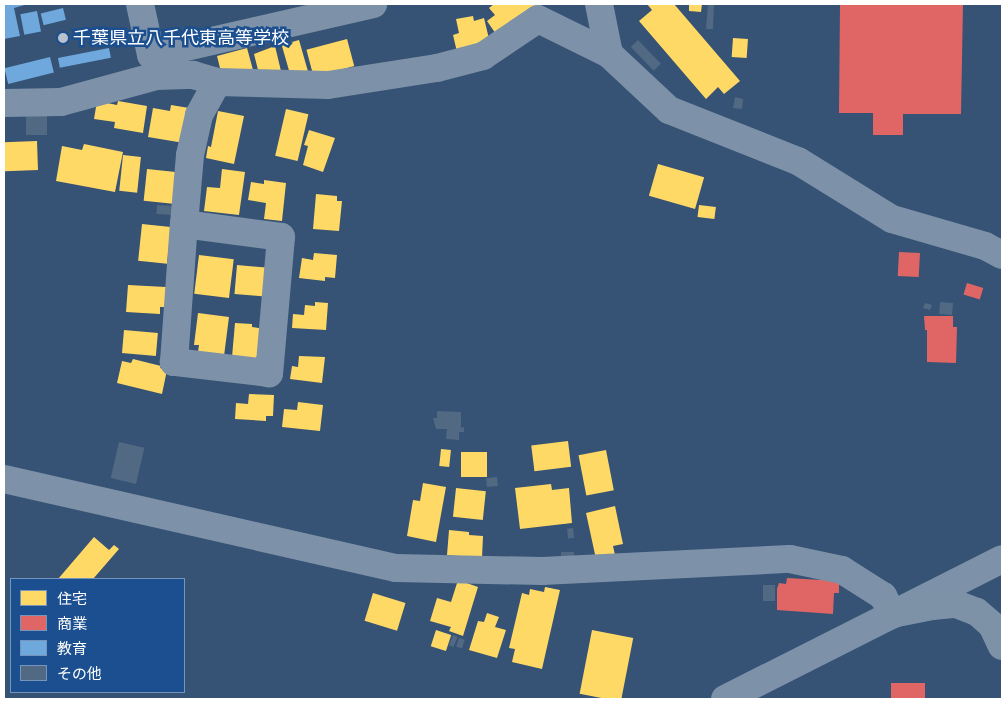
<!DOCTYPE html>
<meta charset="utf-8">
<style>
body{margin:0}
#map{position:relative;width:1006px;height:703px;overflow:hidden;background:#365274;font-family:Quicksand,"Noto Sans JP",sans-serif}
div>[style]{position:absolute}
.homes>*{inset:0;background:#ffd966;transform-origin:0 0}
.shops>*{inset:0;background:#e06666;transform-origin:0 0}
.schools>*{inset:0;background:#6fa8dc;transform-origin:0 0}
.building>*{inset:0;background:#526984;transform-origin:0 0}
.minor>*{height:28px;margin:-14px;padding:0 14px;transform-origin:14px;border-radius:14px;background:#7d92a8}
.highway>*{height:28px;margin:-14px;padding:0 14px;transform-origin:14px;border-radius:14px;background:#7e92a7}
.dots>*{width:14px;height:14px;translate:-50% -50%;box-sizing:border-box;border:2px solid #1b4f8f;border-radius:50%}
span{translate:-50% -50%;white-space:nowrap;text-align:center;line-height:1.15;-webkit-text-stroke:5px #1b4f8f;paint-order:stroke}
.poi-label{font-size:18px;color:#fff}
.left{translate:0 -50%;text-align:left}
.frame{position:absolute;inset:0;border:5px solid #fff;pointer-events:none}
.legend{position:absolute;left:10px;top:578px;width:175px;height:115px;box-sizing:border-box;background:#1b4f8f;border:1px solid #7695bc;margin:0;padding:6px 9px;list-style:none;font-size:15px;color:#fff}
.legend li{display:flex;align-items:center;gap:10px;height:25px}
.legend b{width:25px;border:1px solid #7695bc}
</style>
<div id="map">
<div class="homes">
<div style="clip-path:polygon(494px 4px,537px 4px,540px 7px,498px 37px,487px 21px,495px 15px,489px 8px)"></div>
<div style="clip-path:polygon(647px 4px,674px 4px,740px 81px,724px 94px,718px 87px,706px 99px,639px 21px,652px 10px)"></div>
<div style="clip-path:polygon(689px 4px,702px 4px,701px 12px,689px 11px)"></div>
<div style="clip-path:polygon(473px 16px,474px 21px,484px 18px,490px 43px,457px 52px,453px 35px,459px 33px,456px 19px)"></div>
<div style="left:733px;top:38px;width:15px;height:19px;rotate:4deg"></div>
<div style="left:347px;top:39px;width:28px;height:42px;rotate:75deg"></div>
<div style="left:299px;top:40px;width:32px;height:18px;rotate:74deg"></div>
<div style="clip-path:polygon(275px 46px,281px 71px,259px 74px,254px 54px)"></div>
<div style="clip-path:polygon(247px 48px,253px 70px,221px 72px,217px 56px)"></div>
<div style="clip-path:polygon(97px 101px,117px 105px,118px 101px,147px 106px,143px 133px,114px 128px,115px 122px,94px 119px)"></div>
<div style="clip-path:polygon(171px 105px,189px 108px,184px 143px,148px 137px,153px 108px,170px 111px)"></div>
<div style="left:286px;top:109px;width:23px;height:48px;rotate:13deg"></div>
<div style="clip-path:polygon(218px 111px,244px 116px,234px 164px,206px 158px,208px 146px,211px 147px)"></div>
<div style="clip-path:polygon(309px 130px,335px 138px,323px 172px,303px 165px,308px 146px,304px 145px)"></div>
<div style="left:37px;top:141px;width:29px;height:33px;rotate:88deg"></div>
<div style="clip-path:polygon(84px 144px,123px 152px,115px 192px,56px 181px,62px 146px,82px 150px)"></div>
<div style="left:123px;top:155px;width:18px;height:36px;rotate:6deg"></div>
<div style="left:658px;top:164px;width:48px;height:33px;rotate:16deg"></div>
<div style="left:147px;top:169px;width:29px;height:32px;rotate:6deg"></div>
<div style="clip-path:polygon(222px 169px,245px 172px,239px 215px,204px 211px,207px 187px,220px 188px)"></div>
<div style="clip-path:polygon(264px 180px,286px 183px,282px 221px,264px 219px,266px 203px,248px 200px,251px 182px,264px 184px)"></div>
<div style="clip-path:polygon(316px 194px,337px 196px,337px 201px,342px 201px,339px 231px,313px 229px)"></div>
<div style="left:699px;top:205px;width:17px;height:12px;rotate:7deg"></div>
<div style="left:142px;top:224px;width:29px;height:37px;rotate:6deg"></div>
<div style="clip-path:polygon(314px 253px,337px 255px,335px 278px,325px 277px,325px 281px,299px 278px,302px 258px,313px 260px)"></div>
<div style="left:199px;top:255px;width:35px;height:39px;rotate:7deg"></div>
<div style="left:237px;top:265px;width:32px;height:29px;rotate:5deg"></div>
<div style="clip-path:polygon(128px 285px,166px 287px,165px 307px,160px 307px,160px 314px,126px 312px)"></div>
<div style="clip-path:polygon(315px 302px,328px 303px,326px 330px,292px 328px,293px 314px,304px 315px,305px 305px,315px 306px)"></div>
<div style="clip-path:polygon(198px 313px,229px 317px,224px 356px,198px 352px,199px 345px,194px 345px)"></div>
<div style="clip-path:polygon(235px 323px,252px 324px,252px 327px,265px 329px,256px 359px,232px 357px)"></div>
<div style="left:124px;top:330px;width:34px;height:23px;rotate:5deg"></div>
<div style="clip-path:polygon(299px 356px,325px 357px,322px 383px,290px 379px,292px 366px,298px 367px)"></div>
<div style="clip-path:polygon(133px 359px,161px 366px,160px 368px,167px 370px,162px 394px,117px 383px,122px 361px,131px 363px)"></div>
<div style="clip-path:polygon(249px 394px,274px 395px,273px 416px,266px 416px,266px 421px,235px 419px,236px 403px,248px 404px)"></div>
<div style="clip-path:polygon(298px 402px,323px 405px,320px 431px,282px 427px,284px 409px,297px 410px)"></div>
<div style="left:568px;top:441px;width:26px;height:37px;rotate:83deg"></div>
<div style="left:441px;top:449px;width:10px;height:17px;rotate:6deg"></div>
<div style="left:606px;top:450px;width:41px;height:28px;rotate:79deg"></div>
<div style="left:461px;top:452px;width:26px;height:25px"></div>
<div style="clip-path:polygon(423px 483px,446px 487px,436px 542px,407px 536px,413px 500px,420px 501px)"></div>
<div style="clip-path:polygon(551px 484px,552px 490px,569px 488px,572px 523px,520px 529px,515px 488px)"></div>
<div style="left:456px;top:488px;width:30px;height:29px;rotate:6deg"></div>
<div style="clip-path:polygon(615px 506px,623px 544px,613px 546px,615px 555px,596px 559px,586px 513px)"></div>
<div style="clip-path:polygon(449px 530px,469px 532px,469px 535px,483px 536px,482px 558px,447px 555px)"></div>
<div style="clip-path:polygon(94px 537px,109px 550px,114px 545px,119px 549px,93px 579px,58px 579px)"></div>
<div style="clip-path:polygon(458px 580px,478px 587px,463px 636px,449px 631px,451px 627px,430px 621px,437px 598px,451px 602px)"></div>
<div style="clip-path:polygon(545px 587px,560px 590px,542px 669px,512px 662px,515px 649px,509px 648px,522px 593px,529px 595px,530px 589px,544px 592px)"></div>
<div style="left:373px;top:593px;width:34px;height:29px;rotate:17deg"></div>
<div style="clip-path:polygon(487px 613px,499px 617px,495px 627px,506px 630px,497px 658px,469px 650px,478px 621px,484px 622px)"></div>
<div style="left:436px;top:630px;width:16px;height:17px;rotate:18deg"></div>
<div style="left:592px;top:630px;width:42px;height:65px;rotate:11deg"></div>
</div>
<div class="shops">
<div style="clip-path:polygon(840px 4px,963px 4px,961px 114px,903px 114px,903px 135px,873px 135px,873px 113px,839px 113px)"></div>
<div style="left:899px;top:252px;width:21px;height:24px;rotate:3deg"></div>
<div style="left:967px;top:283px;width:17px;height:12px;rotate:17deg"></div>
<div style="clip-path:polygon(924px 316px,953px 316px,953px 327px,957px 327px,956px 363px,927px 362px,927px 330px,925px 330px)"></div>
<div style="clip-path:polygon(787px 578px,839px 581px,839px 593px,834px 593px,833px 614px,777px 610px,777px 589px,779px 583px,786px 584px)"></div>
<div style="left:925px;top:683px;width:16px;height:34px;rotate:90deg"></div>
</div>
<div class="schools">
<div style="clip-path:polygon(4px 4px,28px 4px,14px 8px,20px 36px,4px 39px)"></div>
<div style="left:63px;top:8px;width:12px;height:23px;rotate:76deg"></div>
<div style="left:37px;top:11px;width:21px;height:17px;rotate:79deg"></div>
<div style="left:109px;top:48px;width:10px;height:52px;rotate:79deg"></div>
<div style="left:50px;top:57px;width:16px;height:47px;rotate:76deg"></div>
</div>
<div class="building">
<div style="clip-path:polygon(708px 4px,714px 4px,713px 29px,706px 29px)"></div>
<div style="left:638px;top:40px;width:33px;height:10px;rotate:46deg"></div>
<div style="clip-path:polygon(735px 97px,743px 99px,742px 109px,733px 108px)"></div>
<div style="left:26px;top:115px;width:21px;height:20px"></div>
<div style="left:157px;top:205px;width:18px;height:9px;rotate:3deg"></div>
<div style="left:940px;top:302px;width:13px;height:12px;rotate:4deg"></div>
<div style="clip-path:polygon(925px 303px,932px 305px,930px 310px,923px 308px)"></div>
<div style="clip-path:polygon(437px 411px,461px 412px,461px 428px,464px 427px,464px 432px,459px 432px,459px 440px,446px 439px,447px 429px,436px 429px,433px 418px,437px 418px)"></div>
<div style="left:119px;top:442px;width:26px;height:37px;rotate:13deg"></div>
<div style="left:497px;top:477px;width:9px;height:11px;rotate:84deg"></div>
<div style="left:573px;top:528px;width:10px;height:6px;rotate:84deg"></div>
<div style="left:561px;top:552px;width:13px;height:7px"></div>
<div style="left:763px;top:585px;width:12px;height:16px"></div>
<div style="left:453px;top:635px;width:5px;height:11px;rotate:22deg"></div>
<div style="left:459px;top:638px;width:6px;height:9px;rotate:18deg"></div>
</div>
<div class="minor">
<div style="left:140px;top:4px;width:52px;rotate:77.8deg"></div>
<div style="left:151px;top:55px;width:228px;rotate:-12.9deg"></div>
<div style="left:599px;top:4px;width:51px;rotate:78.7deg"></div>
<div style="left:609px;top:54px;width:82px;rotate:43deg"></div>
<div style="left:669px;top:110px;width:139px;rotate:21.6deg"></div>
<div style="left:798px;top:161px;width:110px;rotate:31.7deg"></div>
<div style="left:892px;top:219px;width:97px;rotate:16.2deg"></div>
<div style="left:985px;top:246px;width:19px;rotate:28deg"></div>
<div style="left:4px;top:103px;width:57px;rotate:-1deg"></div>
<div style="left:61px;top:102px;width:98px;rotate:-15.3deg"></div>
<div style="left:156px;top:76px;width:37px;rotate:-2deg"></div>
<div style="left:193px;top:75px;width:25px;rotate:16deg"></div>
<div style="left:217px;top:82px;width:111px;rotate:1.5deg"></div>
<div style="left:328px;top:85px;width:110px;rotate:-8.9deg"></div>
<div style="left:437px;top:68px;width:48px;rotate:-14.6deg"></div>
<div style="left:483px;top:56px;width:66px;rotate:-33.9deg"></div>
<div style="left:538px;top:19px;width:79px;rotate:26.2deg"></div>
<div style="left:184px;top:224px;width:98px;rotate:7.6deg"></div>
<div style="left:281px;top:237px;width:137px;rotate:95deg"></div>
<div style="left:269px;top:373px;width:96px;rotate:-173.4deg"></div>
<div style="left:174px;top:362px;width:138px;rotate:-85.9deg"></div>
<div style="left:184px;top:224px;width:69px;rotate:-85deg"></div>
<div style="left:190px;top:155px;width:41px;rotate:-77.3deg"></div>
<div style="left:199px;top:115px;width:38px;rotate:-61deg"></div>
<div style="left:4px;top:479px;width:402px;rotate:12.8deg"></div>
<div style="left:396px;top:568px;width:146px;rotate:1.2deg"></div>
<div style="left:542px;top:571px;width:248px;rotate:-2.8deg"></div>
<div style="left:790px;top:559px;width:53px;rotate:11.9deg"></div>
<div style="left:842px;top:570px;width:49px;rotate:32.4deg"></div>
<div style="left:883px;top:596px;width:21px;rotate:62deg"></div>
<div style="left:725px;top:699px;width:310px;rotate:-26.8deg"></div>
</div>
<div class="highway">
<div style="left:897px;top:613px;width:36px;rotate:-11deg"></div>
<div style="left:932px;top:606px;width:24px;rotate:-5deg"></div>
<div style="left:956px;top:604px;width:22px;rotate:21deg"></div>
<div style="left:977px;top:612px;width:20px;rotate:41deg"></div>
<div style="left:992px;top:625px;width:23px;rotate:65deg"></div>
</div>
<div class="dots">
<div style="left:63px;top:38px;background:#b9c2ce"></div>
</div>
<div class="poi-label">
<span class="left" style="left:73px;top:38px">千葉県立八千代東高等学校</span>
</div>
<div class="frame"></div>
<ul class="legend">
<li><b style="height:14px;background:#ffd966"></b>住宅</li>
<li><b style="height:14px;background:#e06666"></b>商業</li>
<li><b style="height:14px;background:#6fa8dc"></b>教育</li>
<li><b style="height:14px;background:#526984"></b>その他</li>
</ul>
</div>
